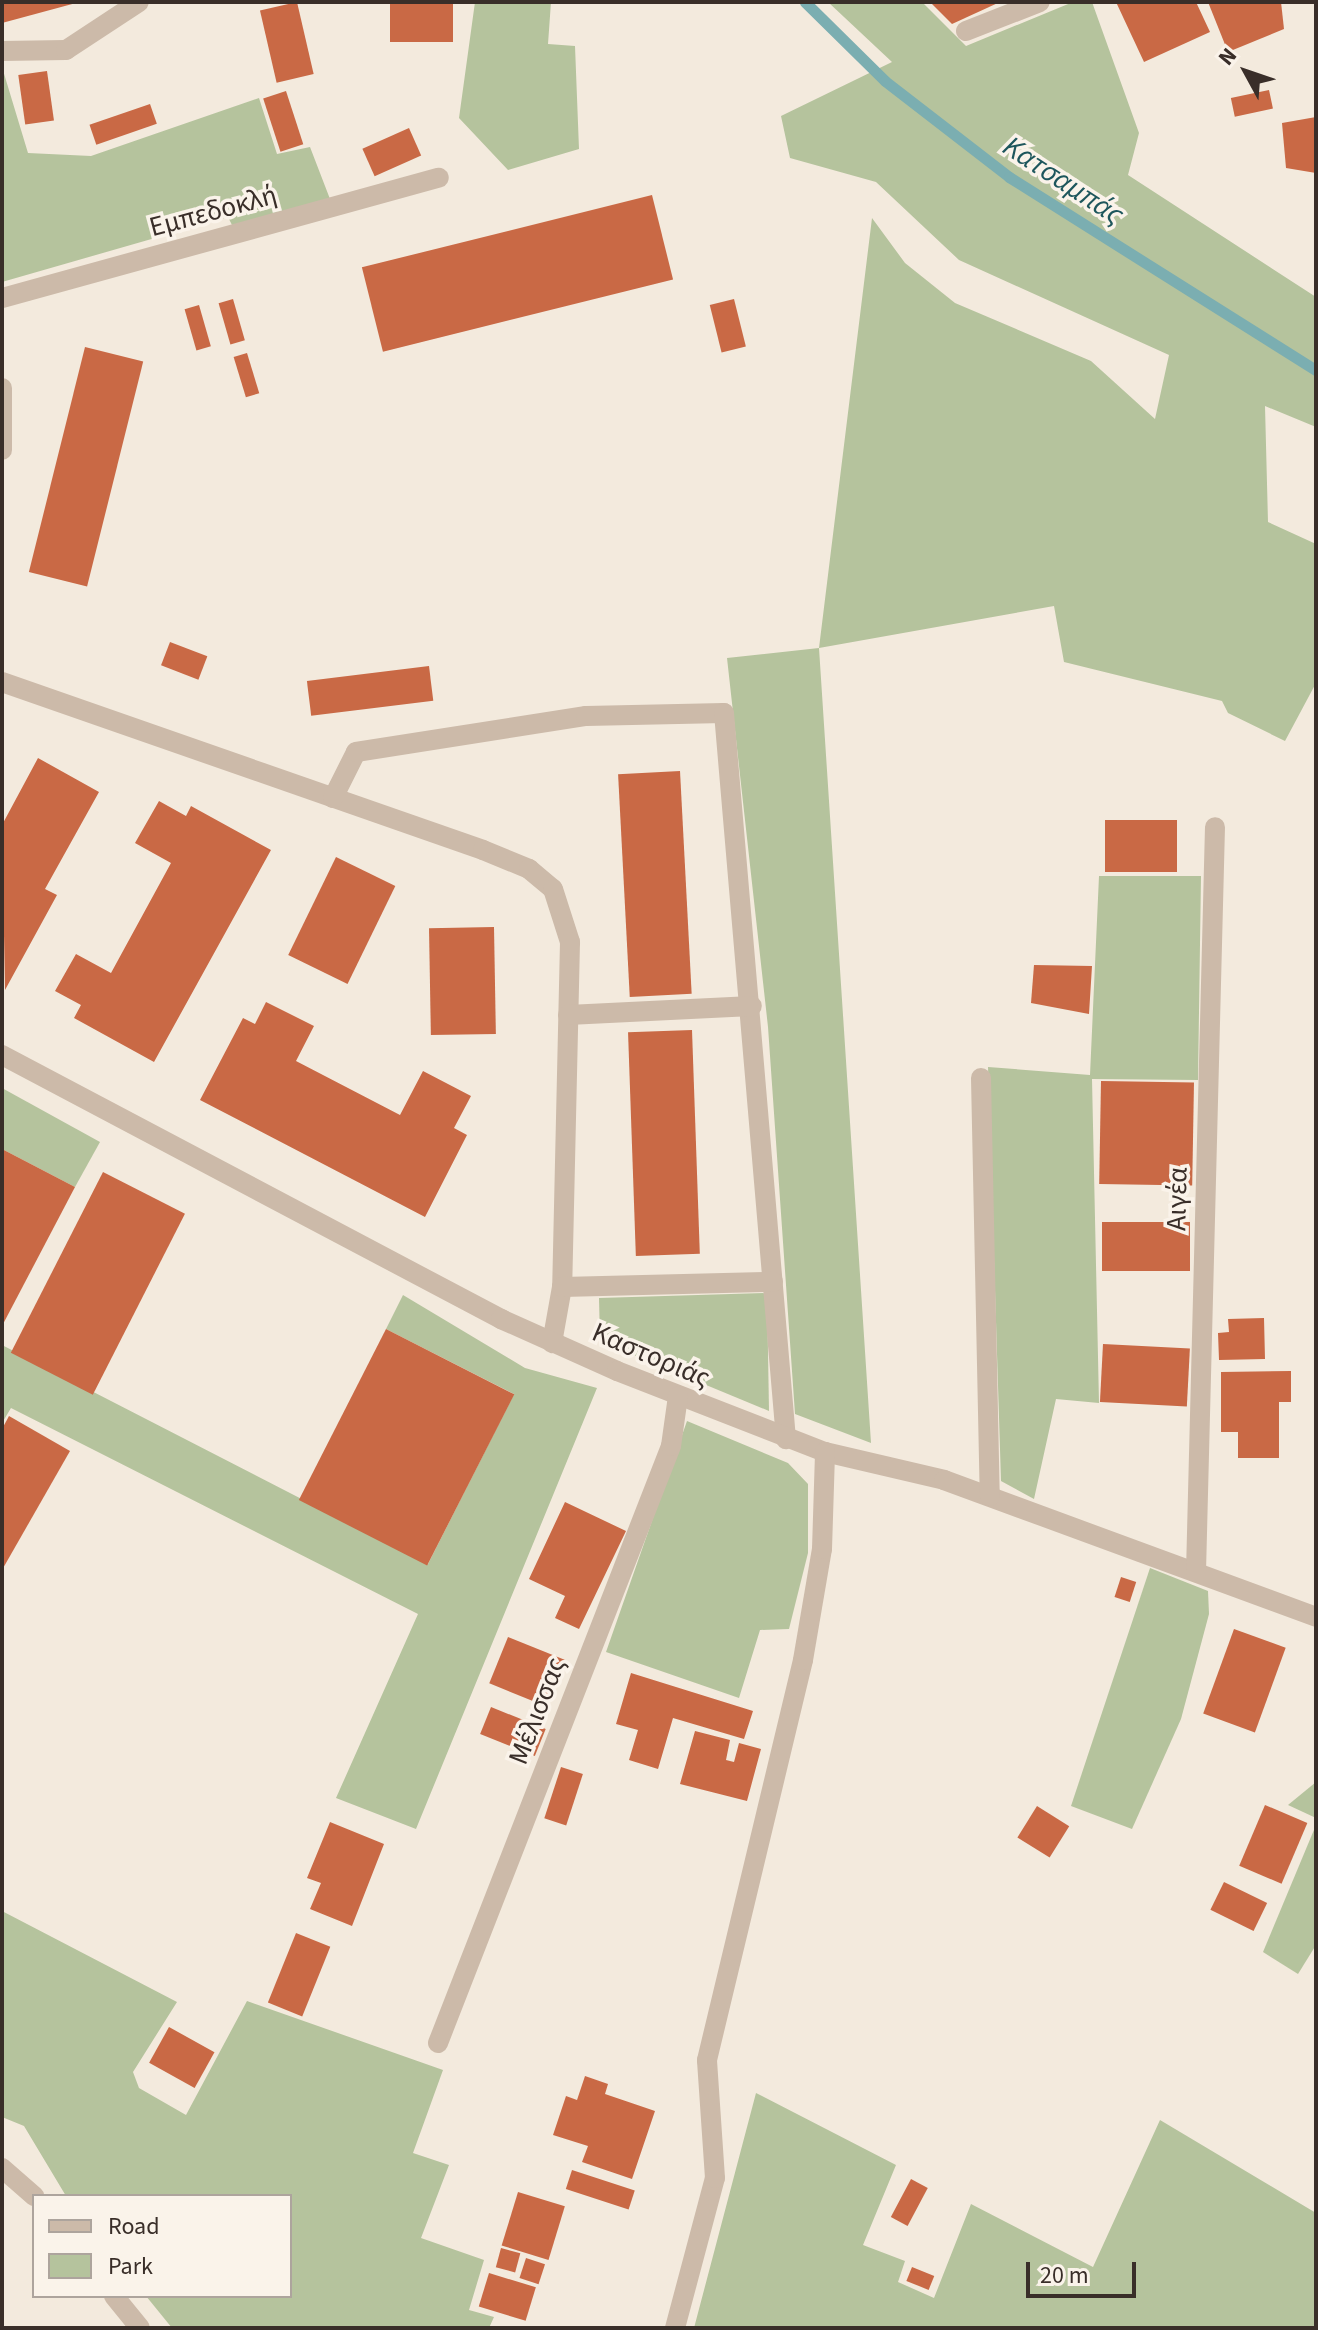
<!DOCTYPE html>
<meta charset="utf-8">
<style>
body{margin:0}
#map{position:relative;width:1318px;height:2330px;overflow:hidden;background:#f3eadd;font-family:"Source Sans 3",sans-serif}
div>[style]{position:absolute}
.green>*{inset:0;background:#b5c39d}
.stream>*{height:11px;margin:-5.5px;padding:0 5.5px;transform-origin:5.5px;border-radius:5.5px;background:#7baeb1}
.building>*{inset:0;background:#c96945;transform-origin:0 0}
.minor>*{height:20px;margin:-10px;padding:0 10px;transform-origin:10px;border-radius:10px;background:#ccbaa9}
span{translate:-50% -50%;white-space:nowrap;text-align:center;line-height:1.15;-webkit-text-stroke:7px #faf3ea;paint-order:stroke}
.street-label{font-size:28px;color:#392e29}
.water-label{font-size:30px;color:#1d565c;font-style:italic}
.frame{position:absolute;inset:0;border:4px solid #392e29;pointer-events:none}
.legend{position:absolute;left:32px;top:2194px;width:260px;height:104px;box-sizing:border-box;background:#faf3ea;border:2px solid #ada49d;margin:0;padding:10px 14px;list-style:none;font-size:24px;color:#392e29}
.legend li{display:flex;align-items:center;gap:16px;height:40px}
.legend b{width:40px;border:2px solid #ada49d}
.north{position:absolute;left:1206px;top:32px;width:80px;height:80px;-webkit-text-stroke:6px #faf3ea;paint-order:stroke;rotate:310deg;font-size:22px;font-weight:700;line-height:32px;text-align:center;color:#392e29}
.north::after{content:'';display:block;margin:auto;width:28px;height:36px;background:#392e29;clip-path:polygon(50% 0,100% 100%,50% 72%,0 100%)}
.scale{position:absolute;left:1026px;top:2262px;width:110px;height:36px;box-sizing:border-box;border:4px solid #392e29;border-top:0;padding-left:10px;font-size:24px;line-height:28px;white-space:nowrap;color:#392e29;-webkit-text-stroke:6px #faf3ea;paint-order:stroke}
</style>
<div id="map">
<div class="green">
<div style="clip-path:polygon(475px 2px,551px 2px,548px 44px,575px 46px,579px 149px,508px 170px,459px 118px)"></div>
<div style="clip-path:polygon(828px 2px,922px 2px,966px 46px,1073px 2px,1092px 2px,1139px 133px,1128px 175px,1316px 297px,1316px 427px,1265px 406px,1268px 522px,1316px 544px,1316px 683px,1285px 741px,1228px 713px,1222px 701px,1064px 662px,1054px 606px,819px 648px,871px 1443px,795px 1414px,768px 1027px,727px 658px,819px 648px,872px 218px,905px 263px,955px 303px,1091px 361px,1155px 419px,1169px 355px,959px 260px,876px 182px,790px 158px,781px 116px,892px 62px)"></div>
<div style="clip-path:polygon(2px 67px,28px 153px,91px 156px,259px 98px,277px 154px,310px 147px,330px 199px,233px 227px,228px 217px,2px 282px)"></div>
<div style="clip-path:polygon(1099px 876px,1201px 876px,1198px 1080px,1092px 1079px,1099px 1403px,1056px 1399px,1034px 1499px,1001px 1481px,988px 1067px,1090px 1075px)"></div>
<div style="clip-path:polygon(2px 1088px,100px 1142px,75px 1187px,2px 1149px)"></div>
<div style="clip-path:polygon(767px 1293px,769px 1411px,600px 1341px,599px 1298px)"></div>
<div style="clip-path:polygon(403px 1295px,525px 1368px,597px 1388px,416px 1829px,336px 1798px,418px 1614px,11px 1408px,2px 1423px,2px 1345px,428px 1564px,514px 1394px,386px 1329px)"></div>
<div style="clip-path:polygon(687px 1421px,788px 1463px,808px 1484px,808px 1553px,789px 1629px,760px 1630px,739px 1698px,606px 1652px)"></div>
<div style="clip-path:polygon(1150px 1568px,1208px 1591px,1209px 1614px,1181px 1719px,1132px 1829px,1071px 1806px)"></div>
<div style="clip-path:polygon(1316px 1782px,1316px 1818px,1288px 1805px)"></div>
<div style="clip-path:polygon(1316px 1825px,1316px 1945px,1298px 1974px,1263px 1952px)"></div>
<div style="clip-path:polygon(2px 1911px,177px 2002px,133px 2072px,139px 2088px,186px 2115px,247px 2001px,443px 2070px,413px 2153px,449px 2165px,421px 2238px,484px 2260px,469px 2310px,494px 2317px,489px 2328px,172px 2328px,146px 2296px,290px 2296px,290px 2196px,66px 2196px,24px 2126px,2px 2117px)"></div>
<div style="clip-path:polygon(756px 2093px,896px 2165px,863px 2245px,905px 2261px,898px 2282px,934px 2298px,971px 2204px,1093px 2267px,1160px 2120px,1316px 2213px,1316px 2328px,694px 2328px)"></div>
</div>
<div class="stream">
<div style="left:805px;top:2px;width:112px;rotate:44.6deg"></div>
<div style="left:885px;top:81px;width:157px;rotate:37.7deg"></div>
<div style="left:1009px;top:177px;width:363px;rotate:32.2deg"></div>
</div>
<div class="building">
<div style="clip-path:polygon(2px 2px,76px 2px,76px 3px,2px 23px)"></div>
<div style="left:297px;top:2px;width:74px;height:38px;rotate:77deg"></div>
<div style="left:390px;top:2px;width:63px;height:40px"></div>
<div style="clip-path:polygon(930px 2px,1000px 2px,952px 24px)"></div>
<div style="clip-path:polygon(1116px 2px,1196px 2px,1210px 32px,1144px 62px)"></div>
<div style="clip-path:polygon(1208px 2px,1281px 2px,1284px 29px,1228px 52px)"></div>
<div style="left:47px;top:71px;width:50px;height:29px;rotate:82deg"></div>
<div style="left:1269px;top:90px;width:19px;height:39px;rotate:78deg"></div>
<div style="left:286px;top:91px;width:56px;height:24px;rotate:72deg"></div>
<div style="left:150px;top:104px;width:21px;height:64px;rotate:71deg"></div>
<div style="clip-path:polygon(1316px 117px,1316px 173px,1286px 168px,1282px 123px)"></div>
<div style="left:409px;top:128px;width:30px;height:51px;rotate:66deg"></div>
<div style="left:652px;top:195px;width:87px;height:299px;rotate:76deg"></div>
<div style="left:233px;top:299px;width:43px;height:15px;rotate:74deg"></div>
<div style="left:734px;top:299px;width:49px;height:25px;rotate:76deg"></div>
<div style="left:199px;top:305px;width:43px;height:15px;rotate:74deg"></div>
<div style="left:85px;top:347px;width:60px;height:232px;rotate:14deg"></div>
<div style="left:247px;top:353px;width:42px;height:14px;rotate:73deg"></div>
<div style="left:170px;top:642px;width:40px;height:25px;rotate:21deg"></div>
<div style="left:429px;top:666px;width:35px;height:123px;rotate:83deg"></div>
<div style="clip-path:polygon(38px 758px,99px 792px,45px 889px,57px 895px,5px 990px,2px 825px)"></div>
<div style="left:680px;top:771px;width:223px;height:62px;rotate:87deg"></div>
<div style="clip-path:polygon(159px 801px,186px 816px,191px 806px,271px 850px,154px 1062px,74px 1018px,81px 1005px,55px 991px,76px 954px,111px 973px,171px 863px,135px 843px)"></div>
<div style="left:1105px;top:820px;width:72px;height:52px"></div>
<div style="left:336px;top:857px;width:66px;height:109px;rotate:26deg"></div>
<div style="left:494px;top:927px;width:107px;height:65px;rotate:89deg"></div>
<div style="clip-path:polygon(1034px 965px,1092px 966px,1089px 1014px,1031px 1003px)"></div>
<div style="clip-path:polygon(266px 1002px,314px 1026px,296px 1061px,400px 1115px,423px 1071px,471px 1096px,454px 1128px,467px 1135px,425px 1217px,200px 1100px,243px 1018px,255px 1024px)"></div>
<div style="left:692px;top:1030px;width:224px;height:64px;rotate:88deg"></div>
<div style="left:1101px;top:1081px;width:93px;height:103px;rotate:1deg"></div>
<div style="clip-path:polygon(2px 1149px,75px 1187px,2px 1326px)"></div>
<div style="left:103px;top:1172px;width:92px;height:203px;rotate:27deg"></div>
<div style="left:1102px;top:1222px;width:88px;height:49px"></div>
<div style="clip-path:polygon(1264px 1318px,1265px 1359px,1219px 1360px,1218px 1333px,1229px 1332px,1228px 1319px)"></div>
<div style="left:386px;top:1329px;width:144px;height:192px;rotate:27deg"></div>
<div style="left:1103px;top:1344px;width:87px;height:58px;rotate:3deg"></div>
<div style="clip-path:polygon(1291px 1371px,1291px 1402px,1279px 1402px,1279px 1458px,1238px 1458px,1238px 1432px,1221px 1432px,1221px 1372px)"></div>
<div style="clip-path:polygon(9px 1416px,70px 1451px,2px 1570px,2px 1429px)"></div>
<div style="clip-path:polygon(565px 1502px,626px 1531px,579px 1629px,555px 1618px,565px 1596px,529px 1579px)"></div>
<div style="left:1121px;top:1577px;width:16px;height:21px;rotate:18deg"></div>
<div style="left:1234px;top:1629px;width:55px;height:90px;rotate:20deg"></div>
<div style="left:508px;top:1637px;width:61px;height:50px;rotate:22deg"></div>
<div style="clip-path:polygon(631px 1673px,753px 1711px,744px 1739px,673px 1718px,658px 1769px,629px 1760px,638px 1730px,616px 1724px)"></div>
<div style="left:491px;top:1707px;width:59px;height:29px;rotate:22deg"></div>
<div style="clip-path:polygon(695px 1731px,730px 1740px,726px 1760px,734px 1762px,739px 1743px,761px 1749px,747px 1801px,680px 1784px)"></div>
<div style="left:561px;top:1767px;width:23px;height:54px;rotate:18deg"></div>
<div style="left:1265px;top:1805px;width:46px;height:66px;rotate:23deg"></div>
<div style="left:1037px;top:1806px;width:38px;height:37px;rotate:32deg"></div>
<div style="clip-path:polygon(330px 1822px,384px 1844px,352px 1926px,310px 1909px,321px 1883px,307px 1878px)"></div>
<div style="left:1224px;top:1882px;width:48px;height:31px;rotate:26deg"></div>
<div style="left:296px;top:1933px;width:37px;height:75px;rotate:22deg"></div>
<div style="left:169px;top:2027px;width:52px;height:41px;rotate:29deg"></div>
<div style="clip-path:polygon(585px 2076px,608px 2084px,605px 2094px,655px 2111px,632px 2179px,582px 2162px,588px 2146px,553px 2135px,566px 2096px,577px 2100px)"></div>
<div style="left:572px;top:2170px;width:66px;height:20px;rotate:18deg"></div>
<div style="left:911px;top:2179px;width:19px;height:43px;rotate:28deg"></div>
<div style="left:518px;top:2192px;width:49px;height:56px;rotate:17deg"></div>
<div style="left:501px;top:2248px;width:20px;height:20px;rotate:15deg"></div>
<div style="left:526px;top:2258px;width:20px;height:21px;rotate:18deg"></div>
<div style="left:912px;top:2267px;width:24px;height:15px;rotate:22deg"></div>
<div style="left:489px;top:2273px;width:49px;height:35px;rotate:17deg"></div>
</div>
<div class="minor">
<div style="left:966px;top:31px;width:79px;rotate:-21.4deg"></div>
<div style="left:2px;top:51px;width:64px;rotate:-0.9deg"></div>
<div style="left:66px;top:50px;width:87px;rotate:-33.3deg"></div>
<div style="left:2px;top:298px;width:453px;rotate:-15.4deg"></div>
<div style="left:2px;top:388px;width:62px;rotate:90deg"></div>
<div style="left:2px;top:682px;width:509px;rotate:19.25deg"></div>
<div style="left:483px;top:850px;width:50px;rotate:22.4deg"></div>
<div style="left:529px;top:869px;width:31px;rotate:40deg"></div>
<div style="left:553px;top:889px;width:56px;rotate:72.2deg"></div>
<div style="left:570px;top:942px;width:345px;rotate:91.3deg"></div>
<div style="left:562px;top:1287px;width:57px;rotate:100.1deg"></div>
<div style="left:333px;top:798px;width:51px;rotate:-63.4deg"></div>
<div style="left:356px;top:752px;width:233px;rotate:-8.9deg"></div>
<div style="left:586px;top:716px;width:138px;rotate:-1.2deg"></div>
<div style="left:724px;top:713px;width:729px;rotate:85.12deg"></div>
<div style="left:568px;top:1015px;width:184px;rotate:-2.8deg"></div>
<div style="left:2px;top:1055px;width:565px;rotate:27.88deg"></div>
<div style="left:501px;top:1319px;width:127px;rotate:24.1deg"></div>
<div style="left:617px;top:1371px;width:223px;rotate:21.3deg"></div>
<div style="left:825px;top:1452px;width:122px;rotate:13.2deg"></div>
<div style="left:944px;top:1480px;width:396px;rotate:20.2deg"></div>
<div style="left:981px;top:1078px;width:418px;rotate:88.8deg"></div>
<div style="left:562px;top:1287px;width:211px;rotate:-1.4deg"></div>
<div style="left:1196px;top:1572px;width:745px;rotate:-88.54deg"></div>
<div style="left:438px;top:2043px;width:641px;rotate:-68.68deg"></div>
<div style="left:671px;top:1446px;width:50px;rotate:-82deg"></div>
<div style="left:2px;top:2168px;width:43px;rotate:41.2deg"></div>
<div style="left:114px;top:2296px;width:41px;rotate:50.9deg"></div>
<div style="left:675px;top:2328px;width:155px;rotate:-75.1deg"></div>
<div style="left:715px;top:2178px;width:118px;rotate:-93.9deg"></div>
<div style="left:707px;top:2060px;width:411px;rotate:-76.5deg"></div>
<div style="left:803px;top:1660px;width:113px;rotate:-80.3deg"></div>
<div style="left:822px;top:1549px;width:97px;rotate:-88.2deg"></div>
</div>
<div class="street-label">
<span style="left:213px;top:211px;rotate:-15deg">Εμπεδοκλή</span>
<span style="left:1177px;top:1199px;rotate:-89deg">Αιγέα</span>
<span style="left:651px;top:1355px;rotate:23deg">Καστοριάς</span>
<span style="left:537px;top:1711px;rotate:-69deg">Μέλισσας</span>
</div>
<div class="water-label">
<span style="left:1063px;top:181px;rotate:33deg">Κατσαμπάς</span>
</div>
<div class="frame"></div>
<ul class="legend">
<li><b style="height:10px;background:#ccbaa9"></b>Road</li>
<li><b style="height:22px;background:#b5c39d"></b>Park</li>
</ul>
<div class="north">N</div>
<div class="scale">20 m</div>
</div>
